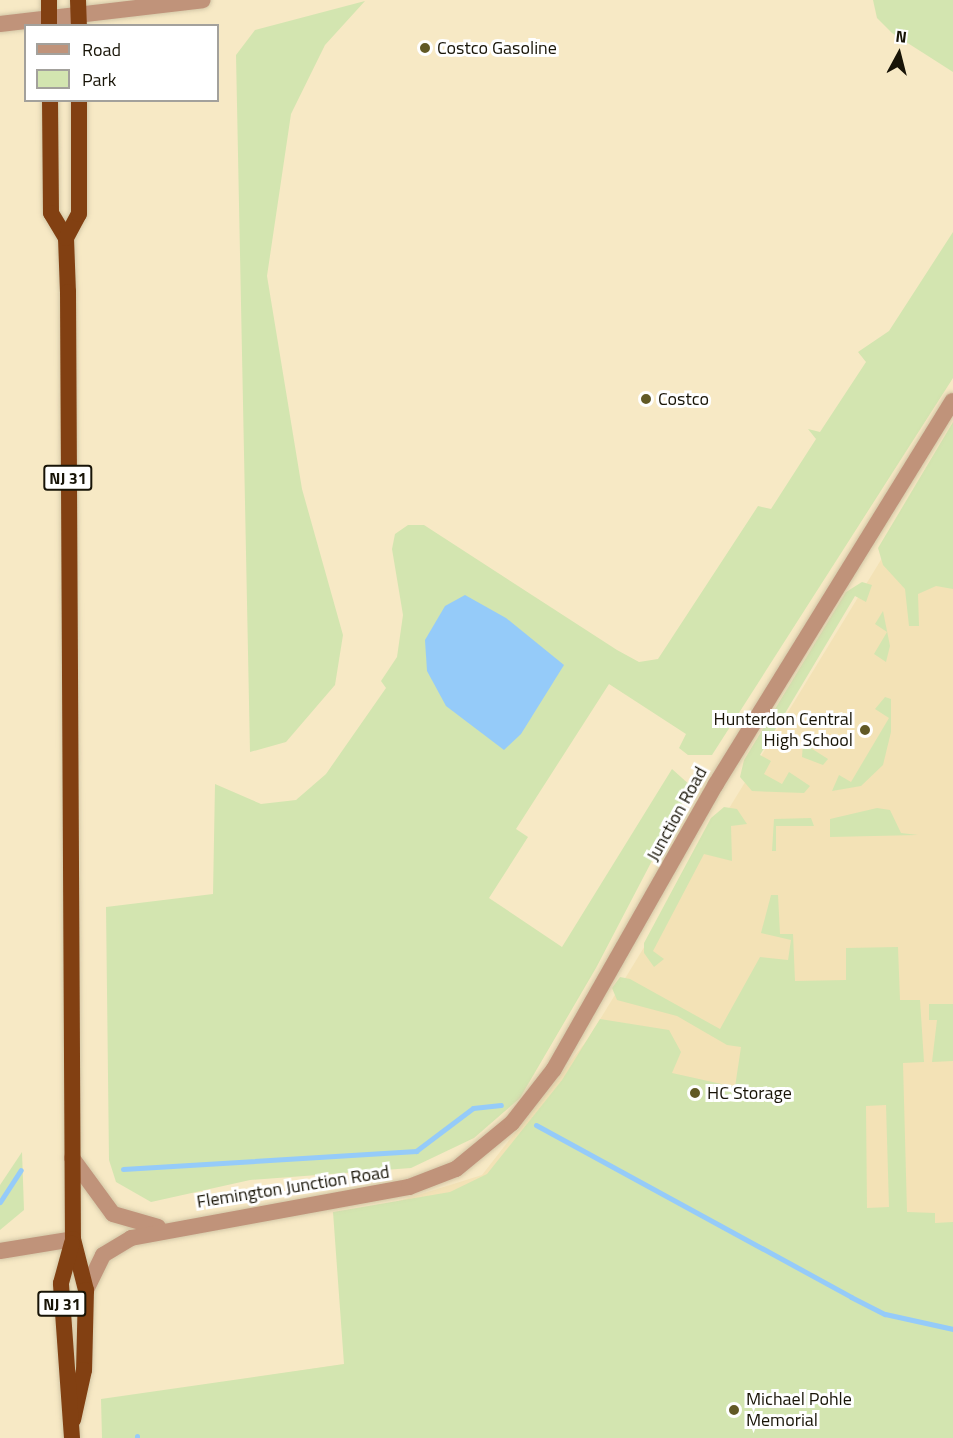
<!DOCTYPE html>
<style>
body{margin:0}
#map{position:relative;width:953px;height:1438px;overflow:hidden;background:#f7e9c5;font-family:"Titillium Web",sans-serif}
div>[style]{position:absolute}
.built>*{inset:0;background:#f3e2b6}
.green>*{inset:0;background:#d3e5b0}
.water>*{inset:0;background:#95cbf9}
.stream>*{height:5px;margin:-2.5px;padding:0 2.5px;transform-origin:2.5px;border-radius:2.5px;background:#95cbf9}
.roads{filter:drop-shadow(0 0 2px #d3c7a7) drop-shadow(0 0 2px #d3c7a7)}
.tertiary>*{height:16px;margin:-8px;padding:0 8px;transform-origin:8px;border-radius:8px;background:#c0937a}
.trunk>*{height:16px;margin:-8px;padding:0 8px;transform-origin:8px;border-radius:8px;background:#824012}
.dots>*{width:16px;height:16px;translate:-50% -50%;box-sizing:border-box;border:3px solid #fff;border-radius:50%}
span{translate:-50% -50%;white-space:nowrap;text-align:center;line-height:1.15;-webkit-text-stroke:6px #fff;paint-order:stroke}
.shield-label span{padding:2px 4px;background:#fff;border:2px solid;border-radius:4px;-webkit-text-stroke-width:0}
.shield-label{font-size:16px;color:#181407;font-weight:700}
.poi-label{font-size:18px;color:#181407}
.left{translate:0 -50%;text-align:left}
.right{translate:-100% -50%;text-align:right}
.street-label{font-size:18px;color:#181407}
.legend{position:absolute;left:24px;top:24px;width:195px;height:78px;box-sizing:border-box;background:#fff;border:2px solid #a3a19c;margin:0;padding:8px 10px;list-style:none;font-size:18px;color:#181407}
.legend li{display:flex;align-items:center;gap:12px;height:30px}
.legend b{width:30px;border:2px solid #a3a19c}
.north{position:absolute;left:869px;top:24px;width:60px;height:60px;-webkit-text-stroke:4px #fff;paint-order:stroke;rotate:7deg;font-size:16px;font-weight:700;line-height:24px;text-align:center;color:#181407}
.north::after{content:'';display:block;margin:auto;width:21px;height:27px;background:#181407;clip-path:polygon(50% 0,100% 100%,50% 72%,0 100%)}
</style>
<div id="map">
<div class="built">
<div style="clip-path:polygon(953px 442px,953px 1438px,111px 1438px,110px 1399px,345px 1364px,335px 1221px,482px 1175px,588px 1039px)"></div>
</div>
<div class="green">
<div style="clip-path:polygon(873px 0,953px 0,953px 72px,892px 33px,877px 18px)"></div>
<div style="clip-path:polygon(365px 1px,325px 45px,291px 114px,267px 276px,302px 489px,343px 635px,335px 685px,286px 742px,250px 752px,236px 55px,255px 30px)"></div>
<div style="clip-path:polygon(953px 232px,953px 378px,712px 755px,688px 755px,679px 748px,686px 734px,609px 684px,516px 829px,528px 837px,489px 898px,562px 947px,672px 769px,691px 786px,596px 968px,520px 1098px,474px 1138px,411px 1168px,250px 1180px,151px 1202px,116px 1182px,109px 1160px,106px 907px,213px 894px,215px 784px,261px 804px,296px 800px,326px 774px,386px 688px,381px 681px,397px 657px,403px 615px,392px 549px,395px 534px,408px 525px,424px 525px,617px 650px,639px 662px,658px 659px,758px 506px,771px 509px,816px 439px,808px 429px,820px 432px,866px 362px,858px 352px,889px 331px)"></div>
<div style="clip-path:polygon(953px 422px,953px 589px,936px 586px,918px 594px,919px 626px,909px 626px,905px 589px,883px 565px,878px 548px)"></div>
<div style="clip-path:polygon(862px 582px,872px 585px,866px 602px,855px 596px,760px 755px,771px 761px,764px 774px,782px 784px,789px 772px,810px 786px,804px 793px,752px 791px,740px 777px,744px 760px,846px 592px)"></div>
<div style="clip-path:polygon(883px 611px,890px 646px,886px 662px,874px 654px,887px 632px,875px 624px)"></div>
<div style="clip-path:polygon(885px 697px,891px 699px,891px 732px,883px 765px,861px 786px,832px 791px,839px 775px,851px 782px,889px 718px,875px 709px)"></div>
<div style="clip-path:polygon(803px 743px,828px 759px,823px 765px,802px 757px)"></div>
<div style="clip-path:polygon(724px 807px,737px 809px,747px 824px,731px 826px,732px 861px,704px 854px,653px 951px,664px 959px,654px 967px,644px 953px,644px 943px,711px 818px)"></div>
<div style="clip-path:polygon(877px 808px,890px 810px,901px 833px,918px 835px,830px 837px,830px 819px)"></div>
<div style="clip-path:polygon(774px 819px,811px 818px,814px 826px,776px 826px,776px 851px,772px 851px)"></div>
<div style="clip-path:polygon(evenodd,771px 895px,778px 895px,780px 934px,793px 934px,795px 981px,846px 980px,846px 948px,898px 947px,900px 1000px,920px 1000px,924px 1062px,903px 1063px,907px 1212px,935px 1213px,935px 1223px,953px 1222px,953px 1438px,102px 1438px,101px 1399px,344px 1364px,333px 1212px,450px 1192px,487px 1174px,562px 1080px,600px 1019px,669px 1030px,681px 1052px,672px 1073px,735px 1087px,741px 1047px,727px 1045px,677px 1016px,617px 1000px,612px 988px,620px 977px,630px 979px,720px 1029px,760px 957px,788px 960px,791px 940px,761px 933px,771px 895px,886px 1105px,889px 1207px,867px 1208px,866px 1106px,886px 1105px)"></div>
<div style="clip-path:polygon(929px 1004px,953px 1004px,953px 1061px,932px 1062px,937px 1020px,929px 1020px)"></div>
<div style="clip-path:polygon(22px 1152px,24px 1210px,0 1230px,0 1185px)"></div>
</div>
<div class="water">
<div style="clip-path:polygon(465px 595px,506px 618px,564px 665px,521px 734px,504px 750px,446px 706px,427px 671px,425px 640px,445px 606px)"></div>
</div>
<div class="stream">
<div style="left:536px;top:1125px;width:359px;rotate:28.6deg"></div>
<div style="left:851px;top:1297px;width:38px;rotate:27deg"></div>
<div style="left:885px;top:1314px;width:70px;rotate:12.4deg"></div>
<div style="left:123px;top:1169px;width:294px;rotate:-3.5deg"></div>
<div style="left:416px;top:1151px;width:71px;rotate:-37deg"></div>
<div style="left:473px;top:1108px;width:28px;rotate:-6deg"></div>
<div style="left:0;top:1202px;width:38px;rotate:-57deg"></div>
<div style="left:137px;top:1436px;width:2px;rotate:90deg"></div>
</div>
<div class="roads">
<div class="tertiary">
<div style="left:0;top:24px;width:204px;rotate:-6.7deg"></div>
<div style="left:72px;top:1158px;width:69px;rotate:53.8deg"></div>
<div style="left:113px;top:1214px;width:47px;rotate:16.1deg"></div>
<div style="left:0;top:1251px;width:74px;rotate:-9.3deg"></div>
<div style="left:86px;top:1290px;width:39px;rotate:-64deg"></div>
<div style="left:103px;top:1255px;width:33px;rotate:-31deg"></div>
<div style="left:131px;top:1238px;width:283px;rotate:-10.4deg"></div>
<div style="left:409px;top:1187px;width:50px;rotate:-21deg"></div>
<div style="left:456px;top:1169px;width:72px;rotate:-39.4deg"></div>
<div style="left:512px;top:1123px;width:68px;rotate:-52.1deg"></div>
<div style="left:554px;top:1069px;width:328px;rotate:-60.4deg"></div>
<div style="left:716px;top:784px;width:450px;rotate:-58.3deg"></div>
</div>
<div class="trunk">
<div style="left:49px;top:0;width:26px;rotate:90deg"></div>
<div style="left:78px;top:0;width:26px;rotate:88deg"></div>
<div style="left:50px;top:100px;width:113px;rotate:89.5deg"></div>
<div style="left:51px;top:213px;width:29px;rotate:59deg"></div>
<div style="left:66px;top:238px;width:54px;rotate:87.9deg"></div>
<div style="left:68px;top:292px;width:947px;rotate:89.7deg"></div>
<div style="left:73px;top:1239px;width:53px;rotate:75.7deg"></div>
<div style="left:86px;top:1290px;width:80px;rotate:91.4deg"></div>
<div style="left:84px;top:1370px;width:51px;rotate:102.4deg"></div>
<div style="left:66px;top:238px;width:27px;rotate:-62deg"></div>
<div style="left:79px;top:214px;width:114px;rotate:-90deg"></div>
<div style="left:72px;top:1438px;width:155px;rotate:-94.1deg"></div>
<div style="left:61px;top:1283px;width:41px;rotate:-74.6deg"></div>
</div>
</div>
<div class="dots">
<div style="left:425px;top:48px;background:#615925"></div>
<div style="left:646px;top:399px;background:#615925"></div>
<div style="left:865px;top:730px;background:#615925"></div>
<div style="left:695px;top:1093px;background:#615925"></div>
<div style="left:734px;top:1410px;background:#615925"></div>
</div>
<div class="shield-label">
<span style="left:68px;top:478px">NJ 31</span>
<span style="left:62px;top:1304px">NJ 31</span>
</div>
<div class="poi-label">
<span class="left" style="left:437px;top:48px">Costco Gasoline</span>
<span class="left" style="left:658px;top:399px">Costco</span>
<span class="right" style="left:853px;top:730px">Hunterdon Central<br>High School</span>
<span class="left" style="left:707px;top:1093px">HC Storage</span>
<span class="left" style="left:746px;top:1410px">Michael Pohle<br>Memorial</span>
</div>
<div class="street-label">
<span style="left:677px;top:814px;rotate:-61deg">Junction Road</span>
<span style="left:293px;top:1187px;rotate:-9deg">Flemington Junction Road</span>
</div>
<ul class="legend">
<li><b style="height:8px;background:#c0937a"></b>Road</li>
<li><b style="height:16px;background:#d3e5b0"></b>Park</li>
</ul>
<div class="north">N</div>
</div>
